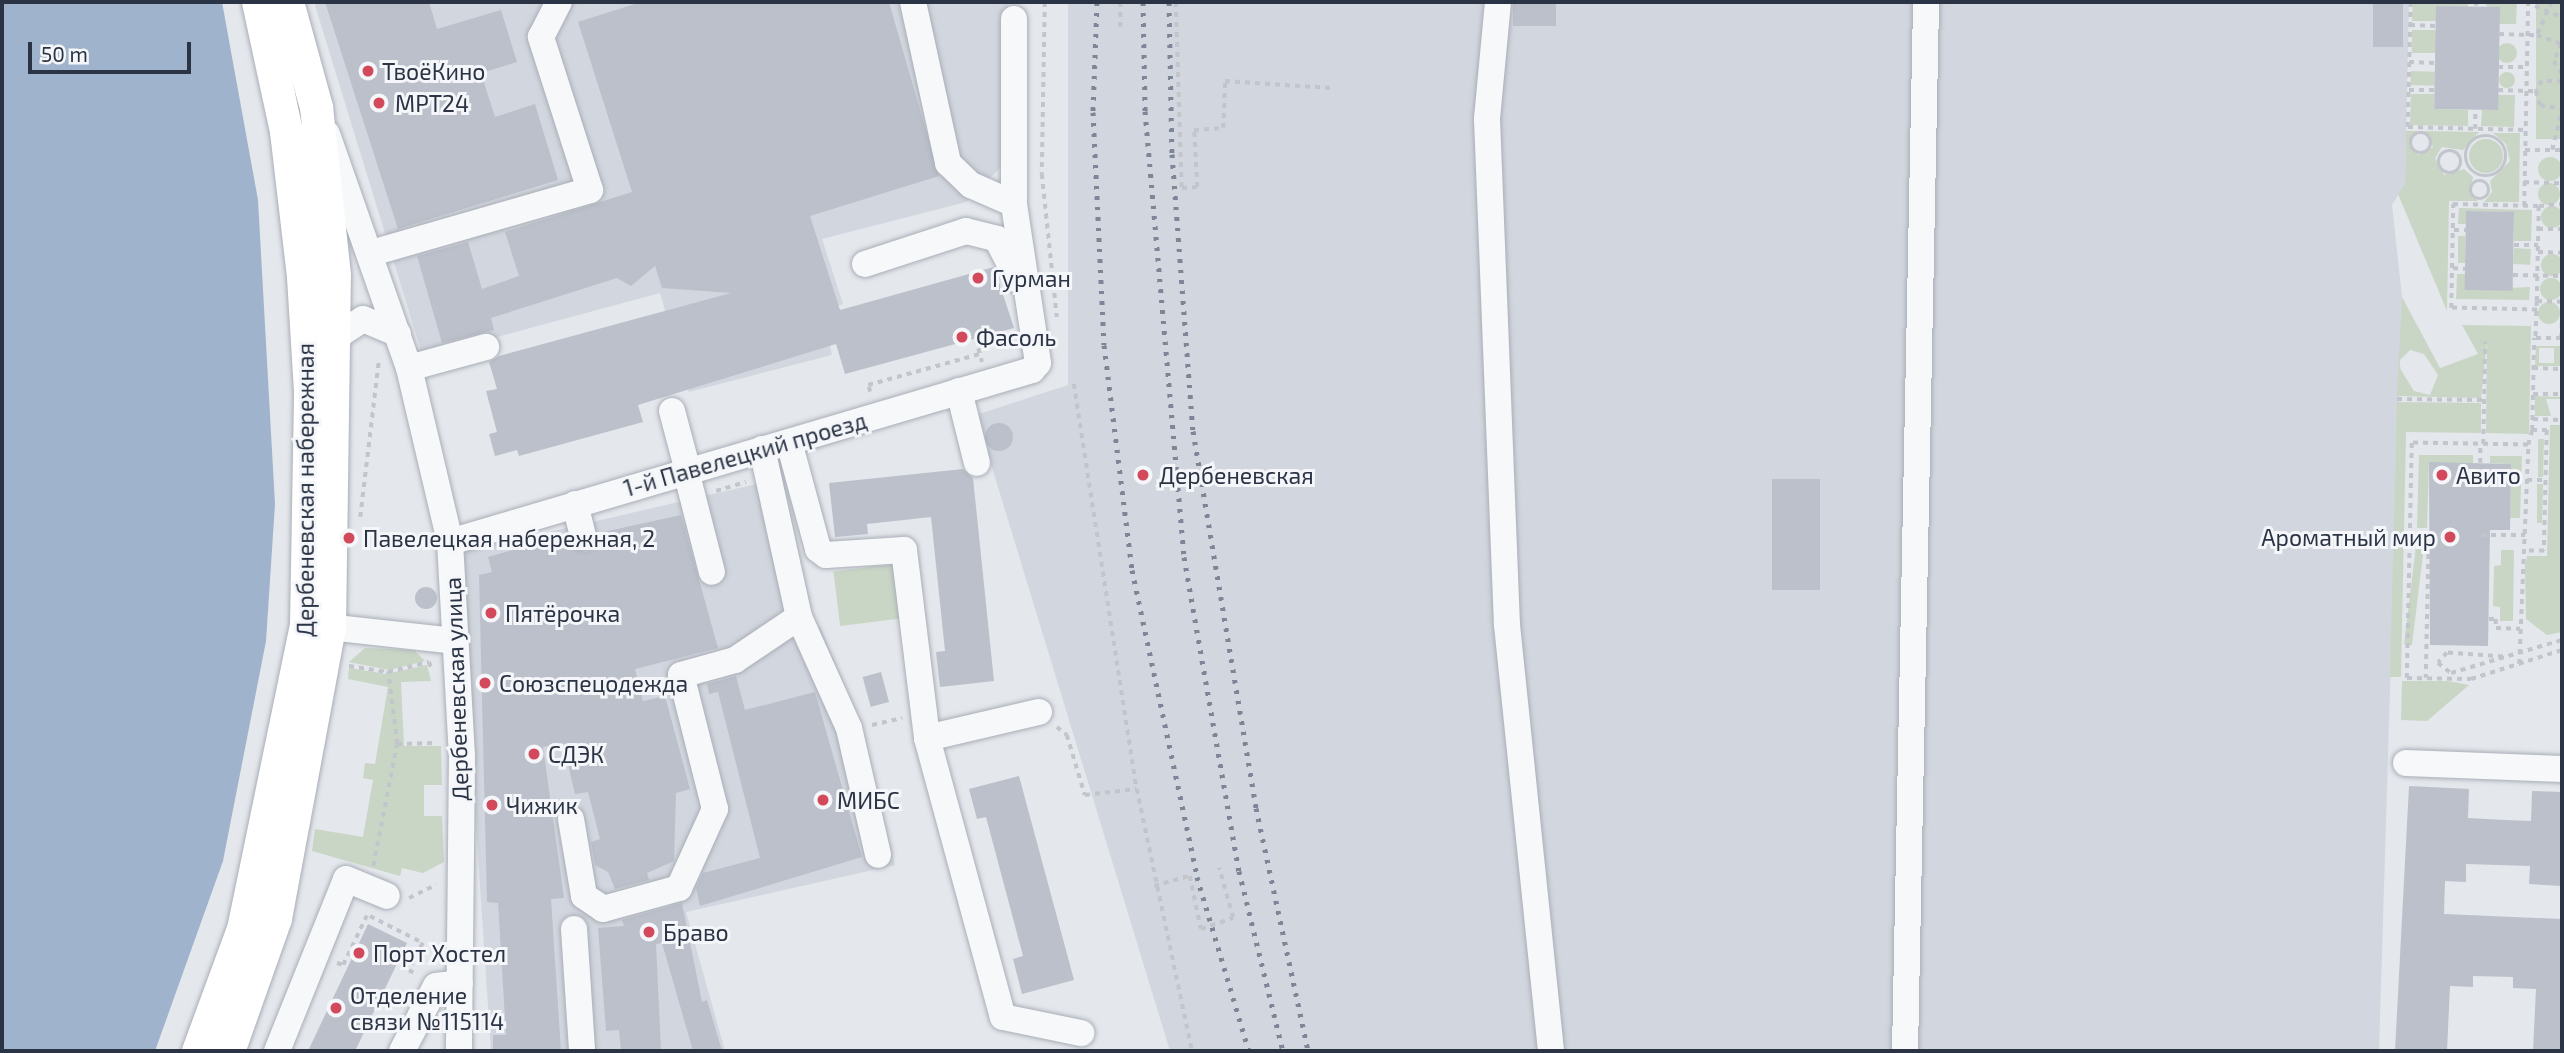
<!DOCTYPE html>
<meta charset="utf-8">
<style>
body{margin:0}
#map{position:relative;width:2564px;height:1053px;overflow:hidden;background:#e4e7ec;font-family:"Exo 2",sans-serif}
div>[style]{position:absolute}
.built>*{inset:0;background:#d2d6de}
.green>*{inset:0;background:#c9d6c5;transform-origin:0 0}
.round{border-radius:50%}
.water>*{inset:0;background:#9fb4cc}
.building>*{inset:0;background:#bbc0ca;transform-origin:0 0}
.path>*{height:3.5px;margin-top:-1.75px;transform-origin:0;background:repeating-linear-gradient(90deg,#c2c5cb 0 5px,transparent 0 10px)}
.path>.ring{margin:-1.75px;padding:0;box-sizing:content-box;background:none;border:3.5px solid #c2c5cb;border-radius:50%}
.roads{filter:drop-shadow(0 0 2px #a9aeb7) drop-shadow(0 0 2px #a9aeb7)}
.minor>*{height:26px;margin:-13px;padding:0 13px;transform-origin:13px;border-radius:13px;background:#f7f8fa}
.major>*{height:33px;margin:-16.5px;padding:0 16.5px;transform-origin:16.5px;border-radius:16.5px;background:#fff}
.rail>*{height:5px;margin-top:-2.5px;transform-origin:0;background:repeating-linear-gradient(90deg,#7d8696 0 3.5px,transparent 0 10.5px)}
.dots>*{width:19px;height:19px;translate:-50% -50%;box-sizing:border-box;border:4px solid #f4f6f9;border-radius:50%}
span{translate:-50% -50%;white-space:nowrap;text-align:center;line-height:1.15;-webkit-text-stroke:6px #f4f6f9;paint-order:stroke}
.poi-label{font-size:23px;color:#2b3445}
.left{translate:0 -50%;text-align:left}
.right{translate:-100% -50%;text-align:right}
.street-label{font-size:23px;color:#2b3445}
.frame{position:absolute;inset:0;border:4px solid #2b3445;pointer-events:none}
.scale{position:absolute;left:28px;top:42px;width:163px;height:32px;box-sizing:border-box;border:4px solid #2b3445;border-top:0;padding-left:9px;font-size:21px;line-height:24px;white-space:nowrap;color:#2b3445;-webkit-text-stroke:5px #f4f6f9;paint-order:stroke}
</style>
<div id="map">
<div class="built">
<div style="clip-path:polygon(314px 2px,1008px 2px,1005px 163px,966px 202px,822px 239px,843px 304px,822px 311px,832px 355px,689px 392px,660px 293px,423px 357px)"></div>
<div style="clip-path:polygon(1068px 2px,2409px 2px,2405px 184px,2392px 205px,2402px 297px,2379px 1051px,1170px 1051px,976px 415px,1068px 385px)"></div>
<div style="clip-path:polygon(761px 483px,797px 641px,820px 626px,861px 727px,895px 865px,686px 912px,725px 1051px,491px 1051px,458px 553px)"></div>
</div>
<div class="green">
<div style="clip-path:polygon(2413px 2px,2468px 2px,2468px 7px,2436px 6px,2436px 21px,2412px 21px)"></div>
<div style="clip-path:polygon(2484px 2px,2517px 2px,2516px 24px,2499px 24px)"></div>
<div style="left:2536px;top:2px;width:26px;height:137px"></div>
<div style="left:2412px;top:30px;width:24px;height:23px"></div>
<div class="round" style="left:2497px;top:43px;width:20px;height:20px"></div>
<div style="left:2411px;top:71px;width:24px;height:14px;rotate:2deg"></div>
<div class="round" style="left:2499px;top:72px;width:16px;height:16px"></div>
<div style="clip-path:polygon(2411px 94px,2434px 94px,2434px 109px,2468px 110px,2468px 126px,2410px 125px)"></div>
<div style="clip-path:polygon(2498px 95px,2515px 95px,2514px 127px,2481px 126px,2482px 110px,2497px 110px)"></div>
<div style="clip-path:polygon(2406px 131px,2418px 131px,2410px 141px,2418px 155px,2433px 147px,2425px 131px,2479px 132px,2463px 150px,2442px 147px,2435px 158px,2444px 175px,2464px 169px,2473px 177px,2470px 193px,2478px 201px,2449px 201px,2447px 311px,2398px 194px,2405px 184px)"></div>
<div style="clip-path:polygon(2493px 133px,2520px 133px,2519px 202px,2484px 202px,2492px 192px,2490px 181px,2510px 161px,2506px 144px)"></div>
<div class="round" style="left:2469px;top:139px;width:34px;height:34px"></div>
<div class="round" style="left:2538px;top:157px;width:24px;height:24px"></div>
<div class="round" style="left:2538px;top:183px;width:22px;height:22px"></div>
<div class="round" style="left:2541px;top:206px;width:22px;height:22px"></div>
<div style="clip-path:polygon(2459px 208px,2532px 210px,2531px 241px,2514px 241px,2514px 212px,2466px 211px,2466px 224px,2458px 224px)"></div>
<div style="left:2458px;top:236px;width:7px;height:27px"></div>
<div style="left:2514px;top:248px;width:17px;height:16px;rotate:3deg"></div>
<div class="round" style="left:2541px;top:254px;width:22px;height:22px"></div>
<div style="clip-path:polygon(2457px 274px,2465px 274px,2465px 290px,2530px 287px,2529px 300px,2456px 299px)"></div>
<div class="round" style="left:2540px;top:278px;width:22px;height:22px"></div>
<div style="clip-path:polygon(evenodd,2402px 297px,2440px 368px,2478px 354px,2462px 325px,2531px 326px,2529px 434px,2486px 433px,2487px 341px,2481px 398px,2397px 396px,2402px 297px,2410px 350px,2424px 354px,2438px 375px,2430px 395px,2414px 391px,2401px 370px,2399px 361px,2410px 350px)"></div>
<div class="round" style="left:2538px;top:302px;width:22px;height:22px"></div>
<div style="clip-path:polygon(evenodd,2536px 346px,2562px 346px,2562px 366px,2535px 366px,2536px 346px,2539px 348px,2554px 348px,2554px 363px,2539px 363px,2539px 348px)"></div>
<div style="clip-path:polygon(2535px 396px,2562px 397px,2562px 416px,2561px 399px,2546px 399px,2551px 416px,2535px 416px)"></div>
<div style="clip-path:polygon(2397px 402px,2481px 403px,2481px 433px,2406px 432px,2401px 677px,2390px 677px)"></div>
<div style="clip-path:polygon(2550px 425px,2562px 425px,2562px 632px,2547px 635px,2526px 619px,2525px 566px,2527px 556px,2547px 556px)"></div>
<div style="clip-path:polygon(2538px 439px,2544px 439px,2543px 477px,2538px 477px)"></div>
<div style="clip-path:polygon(2419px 455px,2473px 455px,2473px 463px,2429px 463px,2427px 528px,2417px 528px)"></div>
<div style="clip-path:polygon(2490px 456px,2522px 456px,2520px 518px,2510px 518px,2511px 464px,2490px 463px)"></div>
<div style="clip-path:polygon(2537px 484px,2543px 484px,2542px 523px,2537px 523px)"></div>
<div style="left:2417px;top:538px;width:8px;height:107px;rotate:7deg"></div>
<div style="clip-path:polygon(2501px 550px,2514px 550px,2513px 621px,2500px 621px,2500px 607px,2493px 606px,2494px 566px,2501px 565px)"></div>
<div style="left:894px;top:564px;width:55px;height:61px;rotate:83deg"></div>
<div style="clip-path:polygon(365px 648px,414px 650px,425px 661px,389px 670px,349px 662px)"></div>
<div style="clip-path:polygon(427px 665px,431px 681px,401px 682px,404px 746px,441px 746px,442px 785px,424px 785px,424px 816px,442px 816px,444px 862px,423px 873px,402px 868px,400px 876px,312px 851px,315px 829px,363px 837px,373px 780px,363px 778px,365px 763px,375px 764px,388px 687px,348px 679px,349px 668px,386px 674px)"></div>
<div style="clip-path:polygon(2402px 681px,2448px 681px,2469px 685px,2427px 721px,2401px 720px)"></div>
</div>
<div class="water">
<div style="clip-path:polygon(2px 2px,222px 2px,258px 200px,275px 504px,266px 641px,223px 861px,155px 1051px,2px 1051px)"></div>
</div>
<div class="building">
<div style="clip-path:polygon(325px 2px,429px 2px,437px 29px,501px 10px,517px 62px,481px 73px,495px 117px,535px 104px,558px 180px,398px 229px)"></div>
<div style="clip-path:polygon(641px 2px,889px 2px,939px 176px,810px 216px,840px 310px,994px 267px,1014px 328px,845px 374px,836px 344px,638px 405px,643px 422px,519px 456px,517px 450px,495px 456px,489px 434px,497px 432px,486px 391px,497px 389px,489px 362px,499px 356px,731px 293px,662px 288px,655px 266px,631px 286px,617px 278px,491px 318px,494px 330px,442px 343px,417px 256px,468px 242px,482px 289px,519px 276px,505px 232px,632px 192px,578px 22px)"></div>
<div style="left:1513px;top:2px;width:43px;height:24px"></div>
<div style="left:2373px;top:2px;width:30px;height:45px"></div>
<div style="left:2436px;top:6px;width:64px;height:103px;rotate:1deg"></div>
<div style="left:2466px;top:211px;width:48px;height:79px;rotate:1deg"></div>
<div class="round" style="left:985px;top:423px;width:28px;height:28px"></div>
<div style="clip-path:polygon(2429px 462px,2511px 464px,2510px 530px,2490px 530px,2488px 646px,2430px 645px)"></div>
<div style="clip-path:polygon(963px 469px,973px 478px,994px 681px,940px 687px,936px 652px,945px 651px,931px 517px,867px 524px,868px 534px,835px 537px,829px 483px)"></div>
<div style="left:1772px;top:479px;width:48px;height:111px"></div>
<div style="clip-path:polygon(681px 515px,718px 648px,635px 669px,643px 701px,665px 696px,690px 789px,676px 793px,674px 861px,647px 873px,649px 880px,615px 889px,608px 872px,595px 865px,591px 842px,600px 839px,588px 792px,575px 794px,563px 743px,543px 747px,564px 898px,551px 899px,561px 1051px,493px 1051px,493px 1035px,506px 1035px,498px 903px,487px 902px,479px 575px,492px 572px,488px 557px,566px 535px,572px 548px,586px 552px,601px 542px,599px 533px)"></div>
<div class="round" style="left:415px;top:587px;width:22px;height:22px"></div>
<div style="left:881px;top:672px;width:31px;height:19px;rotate:75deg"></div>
<div style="clip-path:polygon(736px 676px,745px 710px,815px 692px,862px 857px,700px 906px,696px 888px,703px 873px,760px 858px,718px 692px,709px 694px,707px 684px)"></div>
<div style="clip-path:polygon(1019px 776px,1074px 980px,1022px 994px,1013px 959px,1023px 956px,986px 817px,977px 819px,969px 789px)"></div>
<div style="clip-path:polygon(2409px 786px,2469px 789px,2468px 818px,2506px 820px,2531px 821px,2532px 791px,2562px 792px,2562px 886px,2529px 884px,2530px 866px,2466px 864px,2466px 882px,2445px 881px,2444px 914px,2562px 919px,2562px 1051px,2533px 1051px,2536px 989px,2513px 988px,2513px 977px,2473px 976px,2473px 987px,2450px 986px,2447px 1051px,2395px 1051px)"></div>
<div style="clip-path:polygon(682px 903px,702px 1002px,707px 1000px,722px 1051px,693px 1051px,662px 943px,656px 944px,661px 1051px,621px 1051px,619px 1030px,606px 1031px,598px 928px,624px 926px,622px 920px)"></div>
<div style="clip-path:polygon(368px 924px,407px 943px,355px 1051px,308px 1051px)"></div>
</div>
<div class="path">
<div style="left:1045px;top:2px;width:172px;rotate:91deg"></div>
<div style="left:1042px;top:174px;width:144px;rotate:84deg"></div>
<div style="left:1176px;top:2px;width:186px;rotate:88.2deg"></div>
<div style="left:1182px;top:188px;width:15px;rotate:-4deg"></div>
<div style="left:1197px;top:187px;width:57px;rotate:-93deg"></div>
<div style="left:1194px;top:130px;width:29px;rotate:-4deg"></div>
<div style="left:1223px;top:128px;width:47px;rotate:-87.6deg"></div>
<div style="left:1225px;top:81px;width:106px;rotate:3.8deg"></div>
<div style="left:2411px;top:2px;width:125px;rotate:91.4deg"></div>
<div style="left:2408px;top:127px;width:118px;rotate:1.5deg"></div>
<div style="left:2526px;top:2px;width:39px;rotate:23deg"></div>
<div style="left:2552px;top:2px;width:36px;rotate:114deg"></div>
<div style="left:2537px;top:35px;width:27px;rotate:20deg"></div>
<div style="left:2476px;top:6px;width:4px;rotate:-90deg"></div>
<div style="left:2410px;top:25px;width:26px;rotate:2deg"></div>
<div style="left:1120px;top:27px;width:25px;rotate:-90deg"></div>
<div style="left:2499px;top:34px;width:38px;rotate:2deg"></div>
<div style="left:2562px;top:44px;width:19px;rotate:115deg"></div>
<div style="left:2554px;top:61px;width:15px;rotate:58deg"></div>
<div style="left:2409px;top:62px;width:26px;rotate:2deg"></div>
<div style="left:2498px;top:67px;width:29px"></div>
<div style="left:2562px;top:82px;width:20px;rotate:-177deg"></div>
<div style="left:2542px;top:81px;width:12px;rotate:121deg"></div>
<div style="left:2536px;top:91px;width:15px;rotate:74deg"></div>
<div style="left:2540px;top:105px;width:22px;rotate:10deg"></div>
<div style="left:2409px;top:90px;width:25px"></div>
<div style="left:2498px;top:90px;width:38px;rotate:2deg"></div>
<div style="left:2475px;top:129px;width:19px;rotate:-90deg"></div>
<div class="ring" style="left:2411px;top:133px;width:16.5px;height:16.5px"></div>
<div class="ring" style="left:2466px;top:136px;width:36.5px;height:36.5px"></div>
<div style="left:2525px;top:150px;width:37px"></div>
<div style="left:2552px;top:150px;width:42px;rotate:-76.3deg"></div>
<div class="ring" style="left:2439px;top:151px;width:18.5px;height:18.5px"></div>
<div class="ring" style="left:2471px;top:181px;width:14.5px;height:14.5px"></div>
<div style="left:2524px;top:182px;width:38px;rotate:2deg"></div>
<div style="left:2524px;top:206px;width:204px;rotate:-88.9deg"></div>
<div style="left:2539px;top:206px;width:23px;rotate:-5deg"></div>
<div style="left:2538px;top:229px;width:24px"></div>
<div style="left:2454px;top:230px;width:12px"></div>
<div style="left:2514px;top:245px;width:24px"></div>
<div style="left:2538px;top:252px;width:24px;rotate:2deg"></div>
<div style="left:2453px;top:268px;width:12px;rotate:5deg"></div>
<div style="left:2513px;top:275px;width:49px;rotate:1.2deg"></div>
<div style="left:2537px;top:301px;width:25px;rotate:2deg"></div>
<div style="left:2537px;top:310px;width:86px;rotate:-178.7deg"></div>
<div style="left:2451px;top:308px;width:104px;rotate:-88.9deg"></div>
<div style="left:2453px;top:204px;width:86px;rotate:1.3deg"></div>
<div style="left:2539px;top:206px;width:95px;rotate:91.2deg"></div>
<div style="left:2537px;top:301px;width:37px;rotate:92deg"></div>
<div style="left:2536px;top:338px;width:26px"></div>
<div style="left:2561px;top:338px;width:36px;rotate:-88deg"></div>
<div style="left:976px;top:339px;width:24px;rotate:75deg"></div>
<div style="left:2533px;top:368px;width:29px;rotate:2deg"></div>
<div style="left:1074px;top:384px;width:410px;rotate:81.2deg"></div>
<div style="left:870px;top:392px;width:7px;rotate:-106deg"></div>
<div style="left:868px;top:385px;width:116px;rotate:-15.5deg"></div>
<div style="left:2533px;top:394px;width:29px"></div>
<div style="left:2397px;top:399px;width:87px;rotate:0.7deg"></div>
<div style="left:2533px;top:419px;width:29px;rotate:2deg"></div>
<div style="left:2532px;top:430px;width:92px;rotate:-88.8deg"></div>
<div style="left:2483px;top:444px;width:102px;rotate:-88.9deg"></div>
<div style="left:2528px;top:445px;width:116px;rotate:-179deg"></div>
<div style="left:2412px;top:443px;width:235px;rotate:91.2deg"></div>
<div style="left:2407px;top:678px;width:64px;rotate:0.9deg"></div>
<div style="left:2471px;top:679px;width:96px;rotate:-17.7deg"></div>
<div style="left:2480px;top:463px;width:19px;rotate:-90deg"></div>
<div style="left:2527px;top:480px;width:19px"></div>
<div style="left:716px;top:491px;width:31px;rotate:-17deg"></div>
<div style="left:360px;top:517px;width:160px;rotate:-83.2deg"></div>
<div style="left:2411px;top:533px;width:18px;rotate:3deg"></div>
<div style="left:2429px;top:534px;width:144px;rotate:91.2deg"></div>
<div style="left:2429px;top:534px;width:13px"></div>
<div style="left:2481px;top:535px;width:44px"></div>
<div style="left:2489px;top:619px;width:7px"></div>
<div style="left:2496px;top:619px;width:9px;rotate:90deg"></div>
<div style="left:2496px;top:628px;width:24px;rotate:2deg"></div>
<div style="left:2503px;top:657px;width:56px;rotate:-175.9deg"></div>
<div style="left:2447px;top:653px;width:13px;rotate:132deg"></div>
<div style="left:2438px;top:663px;width:16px;rotate:38deg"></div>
<div style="left:2451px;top:673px;width:116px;rotate:-16.6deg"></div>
<div style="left:2519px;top:664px;width:219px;rotate:-87.6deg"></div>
<div style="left:2528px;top:445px;width:16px;rotate:-75deg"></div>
<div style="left:2532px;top:430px;width:15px"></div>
<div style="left:2547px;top:430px;width:121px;rotate:91.4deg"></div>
<div style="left:2544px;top:551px;width:19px;rotate:180deg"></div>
<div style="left:349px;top:666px;width:39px;rotate:9deg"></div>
<div style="left:388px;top:672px;width:42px;rotate:-13.7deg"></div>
<div style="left:429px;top:662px;width:9px;rotate:69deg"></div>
<div style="left:872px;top:725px;width:31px;rotate:-13deg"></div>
<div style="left:1057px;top:727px;width:13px;rotate:39deg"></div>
<div style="left:1067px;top:735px;width:63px;rotate:73.3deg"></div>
<div style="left:1085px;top:795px;width:52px;rotate:-6.6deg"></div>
<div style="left:1137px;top:789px;width:268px;rotate:78.1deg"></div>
<div style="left:397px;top:744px;width:40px;rotate:-1.4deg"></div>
<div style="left:373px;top:866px;width:124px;rotate:-78.9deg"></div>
<div style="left:397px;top:744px;width:73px;rotate:-97.1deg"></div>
<div style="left:1154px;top:886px;width:37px;rotate:-16deg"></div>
<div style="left:1190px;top:876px;width:54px;rotate:78.3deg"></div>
<div style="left:1201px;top:929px;width:34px;rotate:-19deg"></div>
<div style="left:1233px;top:918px;width:52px;rotate:-105.6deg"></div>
<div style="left:409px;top:898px;width:30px;rotate:-26deg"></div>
<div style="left:370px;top:916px;width:59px;rotate:27deg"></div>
<div style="left:423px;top:943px;width:30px;rotate:117deg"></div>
<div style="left:409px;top:970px;width:8px;rotate:30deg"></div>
<div style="left:337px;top:963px;width:6px;rotate:18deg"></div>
<div style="left:343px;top:965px;width:55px;rotate:-64.4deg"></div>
</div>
<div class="roads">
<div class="minor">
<div style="left:913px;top:2px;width:165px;rotate:77.7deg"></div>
<div style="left:948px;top:163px;width:32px;rotate:44deg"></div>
<div style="left:971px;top:185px;width:47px;rotate:23.8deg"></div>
<div style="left:1498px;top:2px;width:118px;rotate:95.4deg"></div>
<div style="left:1487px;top:119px;width:506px;rotate:87.74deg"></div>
<div style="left:1507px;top:625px;width:428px;rotate:84.1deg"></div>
<div style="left:327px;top:134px;width:248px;rotate:70.7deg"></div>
<div style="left:409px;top:368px;width:179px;rotate:76.7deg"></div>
<div style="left:450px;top:542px;width:213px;rotate:86.8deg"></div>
<div style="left:462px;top:755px;width:296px;rotate:90.6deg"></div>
<div style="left:372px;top:253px;width:227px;rotate:-16.1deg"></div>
<div style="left:590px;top:190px;width:161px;rotate:-107.8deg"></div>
<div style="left:541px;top:37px;width:39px;rotate:-63deg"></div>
<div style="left:865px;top:264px;width:106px;rotate:-18.1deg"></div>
<div style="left:966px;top:231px;width:32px;rotate:14deg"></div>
<div style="left:997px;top:239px;width:46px;rotate:62.9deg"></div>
<div style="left:335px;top:347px;width:14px;rotate:-69deg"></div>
<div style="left:340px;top:334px;width:27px;rotate:-33deg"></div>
<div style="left:363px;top:319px;width:38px;rotate:23deg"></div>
<div style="left:409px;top:368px;width:80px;rotate:-15.3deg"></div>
<div style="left:959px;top:391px;width:74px;rotate:76deg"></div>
<div style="left:672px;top:411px;width:62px;rotate:75.1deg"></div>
<div style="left:789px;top:442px;width:111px;rotate:74.8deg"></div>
<div style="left:818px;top:549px;width:10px;rotate:37deg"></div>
<div style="left:826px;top:555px;width:78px;rotate:-3.7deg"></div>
<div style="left:904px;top:550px;width:189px;rotate:83deg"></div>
<div style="left:927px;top:738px;width:115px;rotate:-13.1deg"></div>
<div style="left:686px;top:471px;width:104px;rotate:75.6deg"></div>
<div style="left:575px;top:504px;width:34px;rotate:76deg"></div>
<div style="left:450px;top:542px;width:607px;rotate:-16.46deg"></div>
<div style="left:1032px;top:370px;width:9px;rotate:-49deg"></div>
<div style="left:1038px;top:363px;width:161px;rotate:-98.6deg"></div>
<div style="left:1014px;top:204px;width:185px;rotate:-90deg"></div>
<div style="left:799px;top:617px;width:122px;rotate:65.8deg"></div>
<div style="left:849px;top:728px;width:130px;rotate:77.1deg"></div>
<div style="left:310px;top:625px;width:146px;rotate:6.3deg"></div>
<div style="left:927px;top:738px;width:289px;rotate:74.8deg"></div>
<div style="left:1003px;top:1017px;width:80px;rotate:11.6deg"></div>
<div style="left:2406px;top:763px;width:156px;rotate:2.2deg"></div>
<div style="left:571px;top:819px;width:78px;rotate:80.4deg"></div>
<div style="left:584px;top:896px;width:23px;rotate:34deg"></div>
<div style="left:603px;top:909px;width:79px;rotate:-15.4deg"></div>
<div style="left:679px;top:888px;width:87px;rotate:-65.5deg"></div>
<div style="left:715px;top:809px;width:138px;rotate:-104.2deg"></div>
<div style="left:681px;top:675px;width:56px;rotate:-15.5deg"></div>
<div style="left:735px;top:660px;width:77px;rotate:-33.9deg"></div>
<div style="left:799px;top:617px;width:172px;rotate:-102.4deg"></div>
<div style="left:574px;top:929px;width:122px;rotate:86.2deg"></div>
<div style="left:277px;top:1051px;width:185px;rotate:-68.1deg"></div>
<div style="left:346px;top:879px;width:44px;rotate:22.5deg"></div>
<div style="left:402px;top:1051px;width:73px;rotate:-62.4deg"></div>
<div style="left:436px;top:986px;width:24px;rotate:-7deg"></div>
<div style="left:1905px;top:1051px;width:1049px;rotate:-88.85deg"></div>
</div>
<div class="major">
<div style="left:198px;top:1051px;width:130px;rotate:-69.8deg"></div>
<div style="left:243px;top:929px;width:310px;rotate:-78.3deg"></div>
<div style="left:306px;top:625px;width:234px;rotate:-89deg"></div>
<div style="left:310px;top:391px;width:115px;rotate:-93.5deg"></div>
<div style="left:303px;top:276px;width:146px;rotate:-96.7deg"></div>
<div style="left:286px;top:131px;width:132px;rotate:-102.2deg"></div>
<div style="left:228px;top:1051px;width:141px;rotate:-70.5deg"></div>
<div style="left:275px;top:918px;width:295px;rotate:-79.5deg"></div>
<div style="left:329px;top:628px;width:353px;rotate:-89.2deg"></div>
<div style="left:334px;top:275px;width:169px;rotate:-96.1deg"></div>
<div style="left:316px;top:107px;width:109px;rotate:-105.4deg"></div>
</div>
</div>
<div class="rail">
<div style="left:1097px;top:2px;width:110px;rotate:92.1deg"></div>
<div style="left:1093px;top:112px;width:233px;rotate:87.3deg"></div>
<div style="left:1104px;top:345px;width:227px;rotate:82.9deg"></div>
<div style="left:1132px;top:570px;width:314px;rotate:78deg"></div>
<div style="left:1197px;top:877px;width:182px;rotate:73.4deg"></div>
<div style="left:1143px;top:2px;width:109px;rotate:88.9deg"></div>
<div style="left:1145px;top:111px;width:448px;rotate:85deg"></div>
<div style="left:1184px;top:557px;width:319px;rotate:80.1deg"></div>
<div style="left:1239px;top:871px;width:185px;rotate:76.3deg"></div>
<div style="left:1169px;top:2px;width:152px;rotate:88.9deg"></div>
<div style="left:1172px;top:154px;width:278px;rotate:85.7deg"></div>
<div style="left:1193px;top:431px;width:382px;rotate:80.5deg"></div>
<div style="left:1256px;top:808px;width:249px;rotate:77.9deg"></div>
</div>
<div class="dots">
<div style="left:368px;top:71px;background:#d1495b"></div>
<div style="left:379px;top:103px;background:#d1495b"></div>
<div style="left:978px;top:278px;background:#d1495b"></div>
<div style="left:962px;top:337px;background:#d1495b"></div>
<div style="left:1143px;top:475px;background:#d1495b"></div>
<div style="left:2442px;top:475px;background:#d1495b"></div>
<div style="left:2450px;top:537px;background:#d1495b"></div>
<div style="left:349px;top:538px;background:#d1495b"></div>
<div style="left:491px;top:613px;background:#d1495b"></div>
<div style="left:485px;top:683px;background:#d1495b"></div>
<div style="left:534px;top:754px;background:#d1495b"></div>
<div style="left:823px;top:800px;background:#d1495b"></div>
<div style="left:492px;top:805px;background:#d1495b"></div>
<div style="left:649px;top:932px;background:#d1495b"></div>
<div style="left:359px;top:953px;background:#d1495b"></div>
<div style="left:336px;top:1008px;background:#d1495b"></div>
</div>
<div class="poi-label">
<span class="left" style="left:382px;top:71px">ТвоёКино</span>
<span class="left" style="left:395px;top:103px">МРТ24</span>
<span class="left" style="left:992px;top:278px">Гурман</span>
<span class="left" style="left:976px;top:337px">Фасоль</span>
<span class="left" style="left:1159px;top:475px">Дербеневская</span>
<span class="left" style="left:2456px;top:475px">Авито</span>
<span class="right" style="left:2436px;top:537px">Ароматный мир</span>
<span class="left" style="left:363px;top:538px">Павелецкая набережная, 2</span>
<span class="left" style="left:505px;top:613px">Пятёрочка</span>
<span class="left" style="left:499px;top:683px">Союзспецодежда</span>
<span class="left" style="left:548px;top:754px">СДЭК</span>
<span class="left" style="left:837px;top:800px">МИБС</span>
<span class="left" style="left:506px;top:805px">Чижик</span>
<span class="left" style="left:663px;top:932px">Браво</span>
<span class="left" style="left:373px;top:953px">Порт Хостел</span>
<span class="left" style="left:350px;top:1008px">Отделение<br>связи №115114</span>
</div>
<div class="street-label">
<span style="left:745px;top:454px;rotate:-16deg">1-й Павелецкий проезд</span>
<span style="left:305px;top:490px;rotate:-90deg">Дербеневская набережная</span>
<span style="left:456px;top:689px;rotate:-92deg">Дербеневская улица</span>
</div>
<div class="frame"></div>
<div class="scale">50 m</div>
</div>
